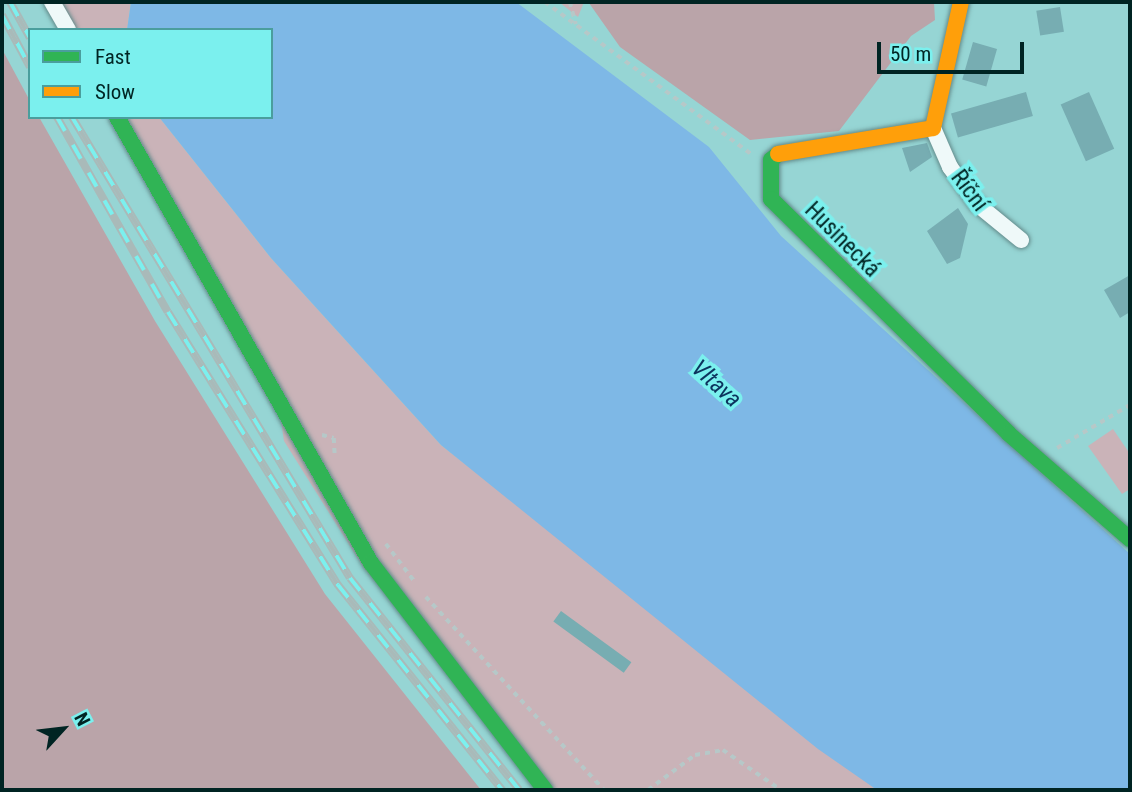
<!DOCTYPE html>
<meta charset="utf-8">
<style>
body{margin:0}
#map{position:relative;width:1132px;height:792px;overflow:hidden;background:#96d5d4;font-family:"Roboto Condensed",sans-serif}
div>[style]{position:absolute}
.green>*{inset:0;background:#cab3b8}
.forest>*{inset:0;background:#baa4a9}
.water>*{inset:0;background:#7eb8e6}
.building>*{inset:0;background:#77adb2;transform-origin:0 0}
.path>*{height:3.5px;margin-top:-1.75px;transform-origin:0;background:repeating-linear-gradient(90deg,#b6c8c8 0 5px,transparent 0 10px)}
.roads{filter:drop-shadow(0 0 2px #638b8b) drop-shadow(0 0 2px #638b8b)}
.street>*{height:16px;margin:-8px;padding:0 8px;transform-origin:8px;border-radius:8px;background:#eff9f9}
.fast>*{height:16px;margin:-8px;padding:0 8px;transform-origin:8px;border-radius:8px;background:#30b455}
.slow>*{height:16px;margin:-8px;padding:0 8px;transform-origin:8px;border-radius:8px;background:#ff9f0a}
.rail>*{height:8px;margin-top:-4px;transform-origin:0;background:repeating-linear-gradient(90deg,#7bf0ee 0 16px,#a9bab9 0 32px);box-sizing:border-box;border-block:2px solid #a9bab9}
span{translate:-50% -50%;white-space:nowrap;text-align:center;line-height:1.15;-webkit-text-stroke:7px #7bf0ee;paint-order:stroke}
.street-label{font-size:23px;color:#002423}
.water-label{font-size:24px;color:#0c335d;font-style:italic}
.frame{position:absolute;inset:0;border:4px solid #002423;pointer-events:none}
.legend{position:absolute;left:28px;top:28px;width:245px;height:91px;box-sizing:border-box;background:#7bf0ee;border:2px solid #4a9e9d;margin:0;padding:9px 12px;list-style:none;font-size:21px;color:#002423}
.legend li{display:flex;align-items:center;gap:14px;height:35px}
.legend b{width:35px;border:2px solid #4a9e9d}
.north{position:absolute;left:28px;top:694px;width:70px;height:70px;-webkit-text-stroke:5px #7bf0ee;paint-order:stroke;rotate:63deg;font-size:19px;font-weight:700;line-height:28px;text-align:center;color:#002423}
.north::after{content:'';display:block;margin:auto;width:24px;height:32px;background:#002423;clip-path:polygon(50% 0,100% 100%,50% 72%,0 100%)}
.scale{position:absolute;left:877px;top:42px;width:147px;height:32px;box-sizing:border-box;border:4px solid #002423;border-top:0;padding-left:9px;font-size:21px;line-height:24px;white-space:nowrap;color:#002423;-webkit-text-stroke:5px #7bf0ee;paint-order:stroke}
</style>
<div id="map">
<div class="green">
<div style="clip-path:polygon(61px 2px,131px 2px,127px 30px,76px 30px)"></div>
<div style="clip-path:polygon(559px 2px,584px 2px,578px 17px)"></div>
<div style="clip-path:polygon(125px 117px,159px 117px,271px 258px,441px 445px,877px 790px,544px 790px,363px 567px,284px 441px,277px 394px)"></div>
<div style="clip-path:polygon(1113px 429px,1130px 454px,1130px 489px,1122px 494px,1088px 446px)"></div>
</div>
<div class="forest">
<div style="clip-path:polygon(934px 2px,935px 20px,911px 36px,839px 131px,750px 140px,620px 47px,589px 3px)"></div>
<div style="clip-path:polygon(2px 49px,30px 101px,30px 117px,39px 117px,155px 321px,325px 594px,481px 790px,2px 790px)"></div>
</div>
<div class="water">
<div style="clip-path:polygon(131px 2px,516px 2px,709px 147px,781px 236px,1130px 554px,1130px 790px,877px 790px,818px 749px,441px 445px,271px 258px,159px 117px,271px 117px,271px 30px,127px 30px)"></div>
</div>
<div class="building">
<div style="left:1060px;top:7px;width:25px;height:24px;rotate:81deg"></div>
<div style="left:973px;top:42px;width:25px;height:39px;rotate:16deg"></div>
<div style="left:1026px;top:92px;width:25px;height:78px;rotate:74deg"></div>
<div style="left:1089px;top:92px;width:62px;height:31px;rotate:66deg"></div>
<div style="clip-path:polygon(927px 143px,932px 157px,910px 172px,902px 148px)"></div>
<div style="clip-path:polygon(958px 208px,968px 224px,960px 258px,947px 264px,927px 231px)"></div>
<div style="clip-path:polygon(1130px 275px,1130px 312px,1120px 318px,1104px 290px)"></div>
<div style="left:561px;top:611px;width:87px;height:13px;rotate:36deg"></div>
</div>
<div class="path">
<div style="left:545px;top:2px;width:256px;rotate:36.4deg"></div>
<div style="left:570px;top:2px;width:23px;rotate:75deg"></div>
<div style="left:322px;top:435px;width:12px;rotate:14deg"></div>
<div style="left:334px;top:438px;width:19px;rotate:87deg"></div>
<div style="left:1057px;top:448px;width:85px;rotate:-30.5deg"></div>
<div style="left:386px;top:544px;width:48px;rotate:52.7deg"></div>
<div style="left:426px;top:597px;width:263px;rotate:47.3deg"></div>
<div style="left:648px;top:790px;width:59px;rotate:-36.7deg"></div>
<div style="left:695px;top:755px;width:28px;rotate:-10deg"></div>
<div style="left:723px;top:750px;width:70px;rotate:34.6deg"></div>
</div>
<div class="roads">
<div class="street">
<div style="left:52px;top:2px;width:32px;rotate:60deg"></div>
<div style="left:933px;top:128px;width:43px;rotate:66.4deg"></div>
<div style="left:950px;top:167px;width:46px;rotate:53.9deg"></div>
<div style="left:977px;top:204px;width:57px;rotate:39.3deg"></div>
</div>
<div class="fast">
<div style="left:117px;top:117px;width:513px;rotate:60.34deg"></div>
<div style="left:371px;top:563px;width:286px;rotate:52.5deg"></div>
<div style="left:778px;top:154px;width:9px;rotate:139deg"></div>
<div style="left:771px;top:160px;width:39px;rotate:90deg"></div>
<div style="left:771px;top:199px;width:334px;rotate:44.6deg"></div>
<div style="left:1009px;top:434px;width:160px;rotate:41deg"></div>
</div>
<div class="slow">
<div style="left:778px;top:154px;width:157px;rotate:-9.5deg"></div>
<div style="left:933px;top:128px;width:129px;rotate:-77.5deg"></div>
</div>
</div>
<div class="rail">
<div style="left:10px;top:2px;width:41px;rotate:60.9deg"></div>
<div style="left:2px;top:15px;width:59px;rotate:61.7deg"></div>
<div style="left:57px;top:117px;width:224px;rotate:60.4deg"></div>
<div style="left:168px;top:312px;width:322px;rotate:58.1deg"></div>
<div style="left:338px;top:585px;width:263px;rotate:51.3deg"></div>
<div style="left:72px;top:117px;width:538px;rotate:58.91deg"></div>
<div style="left:350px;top:578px;width:271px;rotate:51.4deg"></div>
</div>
<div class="street-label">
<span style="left:969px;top:191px;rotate:53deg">Říční</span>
<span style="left:842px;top:240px;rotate:45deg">Husinecká</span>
</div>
<div class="water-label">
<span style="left:716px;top:384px;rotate:42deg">Vltava</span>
</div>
<div class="frame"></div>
<ul class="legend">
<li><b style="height:9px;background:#30b455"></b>Fast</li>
<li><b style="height:9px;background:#ff9f0a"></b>Slow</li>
</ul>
<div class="north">N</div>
<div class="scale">50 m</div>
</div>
